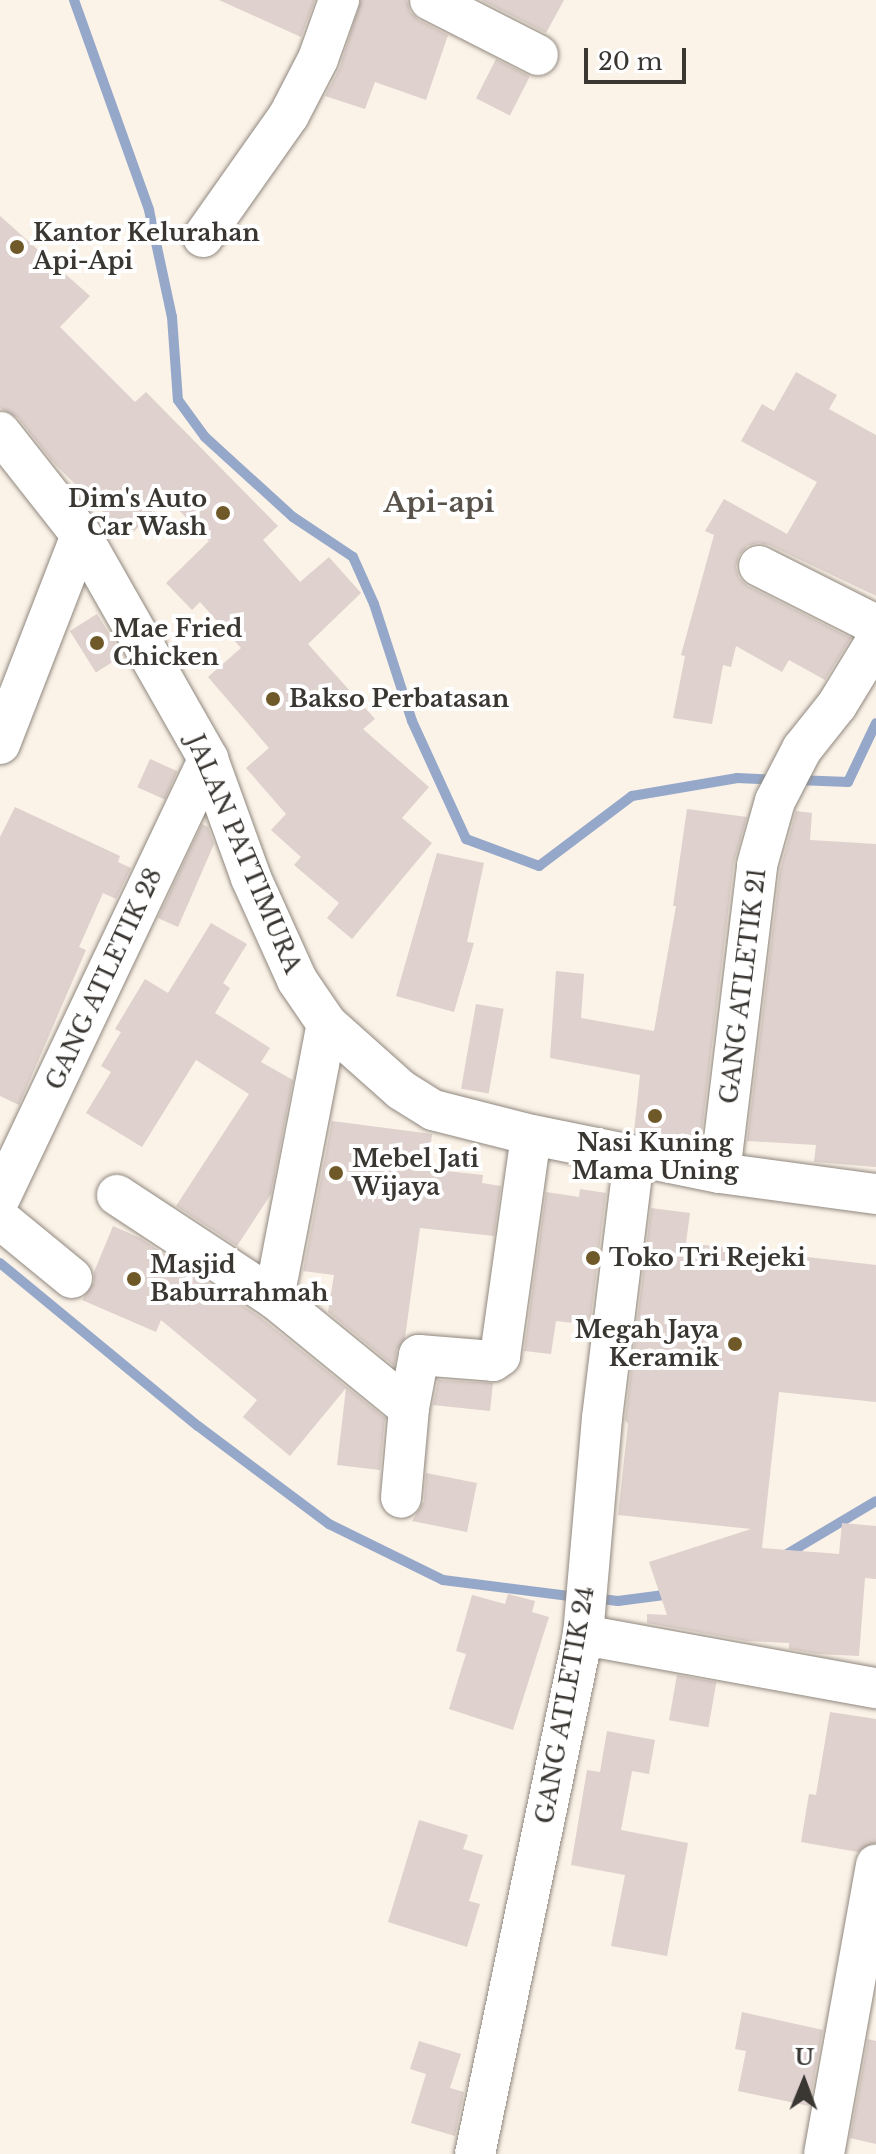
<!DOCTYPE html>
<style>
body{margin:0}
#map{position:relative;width:876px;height:2154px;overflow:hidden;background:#fbf2e8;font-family:"Libre Baskerville",serif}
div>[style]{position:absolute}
.stream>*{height:10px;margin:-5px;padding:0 5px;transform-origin:5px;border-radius:5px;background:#96a8c9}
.building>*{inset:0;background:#dfd1cd;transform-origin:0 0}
.roads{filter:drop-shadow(0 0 2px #90887f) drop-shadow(0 0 2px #90887f)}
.minor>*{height:40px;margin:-20px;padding:0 20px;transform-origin:20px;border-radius:20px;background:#fff}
.dots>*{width:22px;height:22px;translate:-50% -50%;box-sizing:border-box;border:4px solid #fff;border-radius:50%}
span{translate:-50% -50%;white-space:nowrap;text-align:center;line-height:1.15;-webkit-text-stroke:8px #fff;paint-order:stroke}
.poi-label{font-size:24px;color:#3a3733;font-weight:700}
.left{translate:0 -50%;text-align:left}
.right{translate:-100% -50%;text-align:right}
.street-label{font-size:24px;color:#3a3733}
.quarter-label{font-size:28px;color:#5a534b;font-weight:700}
.north{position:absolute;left:764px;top:2042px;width:80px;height:80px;-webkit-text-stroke:6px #fff;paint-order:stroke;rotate:1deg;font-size:22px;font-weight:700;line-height:32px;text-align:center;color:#3a3733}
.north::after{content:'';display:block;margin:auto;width:28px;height:36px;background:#3a3733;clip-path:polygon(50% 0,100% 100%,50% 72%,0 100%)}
.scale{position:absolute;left:584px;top:48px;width:102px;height:36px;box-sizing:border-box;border:4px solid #3a3733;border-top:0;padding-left:10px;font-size:24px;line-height:28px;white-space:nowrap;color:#3a3733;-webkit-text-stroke:6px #fff;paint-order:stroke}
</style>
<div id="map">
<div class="stream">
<div style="left:74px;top:0;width:223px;rotate:70.3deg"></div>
<div style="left:149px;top:210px;width:109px;rotate:77.9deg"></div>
<div style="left:172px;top:317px;width:83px;rotate:85.9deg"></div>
<div style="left:178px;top:400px;width:46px;rotate:53.9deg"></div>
<div style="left:205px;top:437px;width:119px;rotate:42.3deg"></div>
<div style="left:293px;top:517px;width:72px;rotate:33.7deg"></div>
<div style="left:353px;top:557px;width:51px;rotate:65.9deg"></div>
<div style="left:374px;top:604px;width:123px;rotate:72deg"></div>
<div style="left:412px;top:721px;width:130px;rotate:65.4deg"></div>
<div style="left:466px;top:839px;width:78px;rotate:20.3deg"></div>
<div style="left:539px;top:866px;width:116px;rotate:-37deg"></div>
<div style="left:632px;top:796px;width:107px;rotate:-9.7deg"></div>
<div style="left:737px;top:778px;width:40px;rotate:2.9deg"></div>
<div style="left:797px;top:780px;width:51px;rotate:2.2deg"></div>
<div style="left:848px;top:782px;width:65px;rotate:-64.6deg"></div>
<div style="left:0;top:1263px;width:256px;rotate:39.5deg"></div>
<div style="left:198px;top:1426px;width:164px;rotate:36.8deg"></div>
<div style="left:329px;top:1524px;width:127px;rotate:26.2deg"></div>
<div style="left:443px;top:1580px;width:135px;rotate:7.2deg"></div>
<div style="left:782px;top:1557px;width:109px;rotate:-30.8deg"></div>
<div style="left:593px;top:1598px;width:25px;rotate:7deg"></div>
<div style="left:618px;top:1601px;width:54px;rotate:-7.4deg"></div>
</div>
<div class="building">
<div style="clip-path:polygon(219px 0,315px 0,301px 37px)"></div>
<div style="clip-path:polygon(361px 0,407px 0,410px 12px,419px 20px,448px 35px,426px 100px,375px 82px,365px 109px,325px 96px,340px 67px)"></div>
<div style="clip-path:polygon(481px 0,564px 0,546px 33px)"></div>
<div style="left:496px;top:59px;width:38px;height:44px;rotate:27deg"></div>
<div style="clip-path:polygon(0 216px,90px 296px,60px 327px,135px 402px,146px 392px,278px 526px,263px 540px,300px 582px,329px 557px,361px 593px,308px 644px,375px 719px,363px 729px,429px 787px,402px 818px,432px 843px,352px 939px,327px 918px,339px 903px,294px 865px,301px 857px,271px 830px,286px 814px,246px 768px,269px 748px,208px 677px,241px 648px,200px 602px,192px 610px,166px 583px,209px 541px,168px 499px,128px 537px,52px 461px,18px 418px,0 408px)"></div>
<div style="clip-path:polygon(796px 372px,837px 395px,829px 409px,876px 435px,876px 596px,769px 545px,758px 543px,747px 546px,739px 555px,736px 567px,739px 578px,748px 586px,851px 638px,825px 680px,789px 660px,782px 672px,736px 646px,731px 667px,723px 665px,712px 724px,673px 718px,685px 656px,681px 655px,714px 535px,705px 531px,724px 499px,787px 534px,817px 482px,741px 441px,762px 404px,774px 411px)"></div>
<div style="left:97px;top:614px;width:49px;height:32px;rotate:58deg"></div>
<div style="left:150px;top:759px;width:30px;height:31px;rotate:24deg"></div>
<div style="clip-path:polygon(15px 807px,120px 856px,118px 862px,131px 868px,116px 899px,103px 893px,79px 947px,86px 950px,19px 1105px,0 1096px,0 837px)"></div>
<div style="clip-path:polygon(687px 809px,747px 817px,734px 862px,700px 1146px,634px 1132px,640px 1075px,550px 1058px,556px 971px,584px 974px,581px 1018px,654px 1031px,676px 906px,673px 906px)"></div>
<div style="clip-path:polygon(796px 811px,812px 813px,810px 840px,876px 844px,876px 1167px,814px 1162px,816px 1145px,747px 1141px,780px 870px)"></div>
<div style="clip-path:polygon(202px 824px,208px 827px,214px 844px,178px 927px,158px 918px)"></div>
<div style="clip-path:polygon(437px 853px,484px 863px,467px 942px,474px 943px,454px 1012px,396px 996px)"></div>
<div style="clip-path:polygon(211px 923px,247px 944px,223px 983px,230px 988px,215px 1013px,270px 1048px,261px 1062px,293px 1080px,271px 1194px,237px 1246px,176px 1206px,249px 1094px,196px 1060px,142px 1147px,86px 1113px,111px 1072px,101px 1066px,121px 1032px,115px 1029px,145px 979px,168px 993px)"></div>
<div style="left:476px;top:1004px;width:28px;height:86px;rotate:10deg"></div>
<div style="clip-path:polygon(332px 1121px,432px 1134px,428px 1169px,483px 1175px,482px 1183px,501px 1186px,494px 1236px,420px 1228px,405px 1338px,397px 1350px,394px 1366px,328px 1312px,334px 1275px,303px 1271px)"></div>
<div style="clip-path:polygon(580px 1189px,606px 1193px,590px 1325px,556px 1321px,551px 1354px,524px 1351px,546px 1192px,579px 1197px)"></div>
<div style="clip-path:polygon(651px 1208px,690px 1213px,686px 1243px,876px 1265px,876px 1402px,779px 1392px,762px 1548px,839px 1554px,842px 1523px,876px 1526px,876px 1579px,865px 1578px,859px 1656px,818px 1654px,789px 1649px,789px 1643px,746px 1641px,647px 1623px,647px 1614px,667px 1615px,649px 1562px,751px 1529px,618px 1515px,628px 1424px,625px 1420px)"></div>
<div style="clip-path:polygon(113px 1226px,140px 1238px,260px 1317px,385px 1418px,380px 1470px,337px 1465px,346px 1388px,290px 1456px,243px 1417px,257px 1400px,161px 1320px,156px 1332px,82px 1300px,94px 1282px,94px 1272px)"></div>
<div style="clip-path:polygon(438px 1380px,493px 1383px,490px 1411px,433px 1405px)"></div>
<div style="clip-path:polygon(426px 1473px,477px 1483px,467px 1532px,412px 1521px,424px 1501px)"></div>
<div style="clip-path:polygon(508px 1594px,535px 1601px,532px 1612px,549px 1617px,513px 1730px,449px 1709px,466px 1654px,456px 1651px,472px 1595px,505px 1604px)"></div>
<div style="left:677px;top:1675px;width:40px;height:46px;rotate:10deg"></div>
<div style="clip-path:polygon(830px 1712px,876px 1719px,876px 1843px,858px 1852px,801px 1842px,809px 1794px,816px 1795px)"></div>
<div style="clip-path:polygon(607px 1731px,655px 1740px,649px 1774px,632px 1771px,621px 1830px,688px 1843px,667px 1956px,611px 1946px,625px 1875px,571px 1865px,587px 1770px,600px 1772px)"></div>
<div style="clip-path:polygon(419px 1820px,468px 1835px,463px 1849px,483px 1855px,469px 1901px,480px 1904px,467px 1947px,388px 1922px)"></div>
<div style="clip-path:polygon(742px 2012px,823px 2030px,809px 2106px,738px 2091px,746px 2051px,735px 2049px)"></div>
<div style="clip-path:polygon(868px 2039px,876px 2041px,876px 2144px,850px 2138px)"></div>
<div style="clip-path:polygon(419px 2041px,461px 2054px,450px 2088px,464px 2092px,455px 2136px,411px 2123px,426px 2074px,410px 2069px)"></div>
</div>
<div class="roads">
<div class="minor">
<div style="left:430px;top:0;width:121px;rotate:27deg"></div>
<div style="left:203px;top:237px;width:149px;rotate:-54.8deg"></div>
<div style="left:289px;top:115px;width:63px;rotate:-62.6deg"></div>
<div style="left:318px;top:59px;width:63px;rotate:-70.4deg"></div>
<div style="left:0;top:432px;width:131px;rotate:51.8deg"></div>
<div style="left:81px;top:535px;width:257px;rotate:60.4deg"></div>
<div style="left:208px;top:759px;width:127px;rotate:70.1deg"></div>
<div style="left:251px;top:878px;width:112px;rotate:65.7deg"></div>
<div style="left:297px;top:980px;width:53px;rotate:55.7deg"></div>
<div style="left:327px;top:1024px;width:99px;rotate:41.7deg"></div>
<div style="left:401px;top:1090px;width:38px;rotate:32deg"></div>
<div style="left:433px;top:1110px;width:93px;rotate:14.3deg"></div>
<div style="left:523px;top:1133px;width:201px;rotate:11.5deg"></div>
<div style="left:720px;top:1173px;width:157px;rotate:7.7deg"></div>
<div style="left:0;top:744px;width:224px;rotate:-68.8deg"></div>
<div style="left:720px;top:1173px;width:310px;rotate:-83.1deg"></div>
<div style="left:757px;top:865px;width:66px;rotate:-74.3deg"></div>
<div style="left:775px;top:801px;width:59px;rotate:-62.6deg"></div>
<div style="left:802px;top:749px;width:56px;rotate:-51.5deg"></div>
<div style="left:837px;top:705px;width:75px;rotate:-58.6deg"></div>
<div style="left:876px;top:641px;width:11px;rotate:-95deg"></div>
<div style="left:875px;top:630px;width:11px;rotate:-128deg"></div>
<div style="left:868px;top:621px;width:122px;rotate:-153.2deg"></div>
<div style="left:117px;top:1195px;width:188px;rotate:33.3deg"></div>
<div style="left:274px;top:1298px;width:174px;rotate:39.2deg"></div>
<div style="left:409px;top:1408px;width:90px;rotate:95.1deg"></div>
<div style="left:0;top:1198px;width:486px;rotate:-64.6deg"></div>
<div style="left:0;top:1219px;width:93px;rotate:39.3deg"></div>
<div style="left:274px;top:1298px;width:279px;rotate:-79.1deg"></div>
<div style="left:409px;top:1408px;width:54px;rotate:-79.3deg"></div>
<div style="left:419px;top:1355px;width:74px;rotate:4.6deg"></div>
<div style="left:493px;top:1361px;width:9px;rotate:-36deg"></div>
<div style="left:500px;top:1356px;width:223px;rotate:-82deg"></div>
<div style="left:583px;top:1635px;width:298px;rotate:10.3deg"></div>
<div style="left:475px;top:2154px;width:530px;rotate:-78.24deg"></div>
<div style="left:583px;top:1635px;width:218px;rotate:-85deg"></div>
<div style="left:602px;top:1418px;width:264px;rotate:-83deg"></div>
<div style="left:824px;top:2154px;width:294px;rotate:-79.8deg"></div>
</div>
</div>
<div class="dots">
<div style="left:17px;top:247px;background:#705929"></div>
<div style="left:223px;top:513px;background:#705929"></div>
<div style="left:97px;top:643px;background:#705929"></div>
<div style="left:273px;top:699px;background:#705929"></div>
<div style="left:655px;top:1116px;background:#705929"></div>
<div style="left:336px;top:1173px;background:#705929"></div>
<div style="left:593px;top:1258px;background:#705929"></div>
<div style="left:134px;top:1279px;background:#705929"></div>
<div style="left:735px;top:1344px;background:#705929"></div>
</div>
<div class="poi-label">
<span class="left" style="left:33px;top:247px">Kantor Kelurahan<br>Api-Api</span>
<span class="right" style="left:207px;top:513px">Dim's Auto<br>Car Wash</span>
<span class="left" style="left:113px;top:643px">Mae Fried<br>Chicken</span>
<span class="left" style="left:289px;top:699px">Bakso Perbatasan</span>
<span style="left:655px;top:1157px">Nasi Kuning<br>Mama Uning</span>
<span class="left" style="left:352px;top:1173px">Mebel Jati<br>Wijaya</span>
<span class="left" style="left:609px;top:1258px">Toko Tri Rejeki</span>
<span class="left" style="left:150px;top:1279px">Masjid<br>Baburrahmah</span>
<span class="right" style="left:719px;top:1344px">Megah Jaya<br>Keramik</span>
</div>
<div class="street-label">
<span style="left:244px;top:854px;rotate:67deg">JALAN PATTIMURA</span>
<span style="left:104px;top:979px;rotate:-65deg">GANG ATLETIK 28</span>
<span style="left:743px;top:986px;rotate:-83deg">GANG ATLETIK 21</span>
<span style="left:565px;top:1705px;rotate:-80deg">GANG ATLETIK 24</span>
</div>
<div class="quarter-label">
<span style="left:439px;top:503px">Api-api</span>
</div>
<div class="north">U</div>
<div class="scale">20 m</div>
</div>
